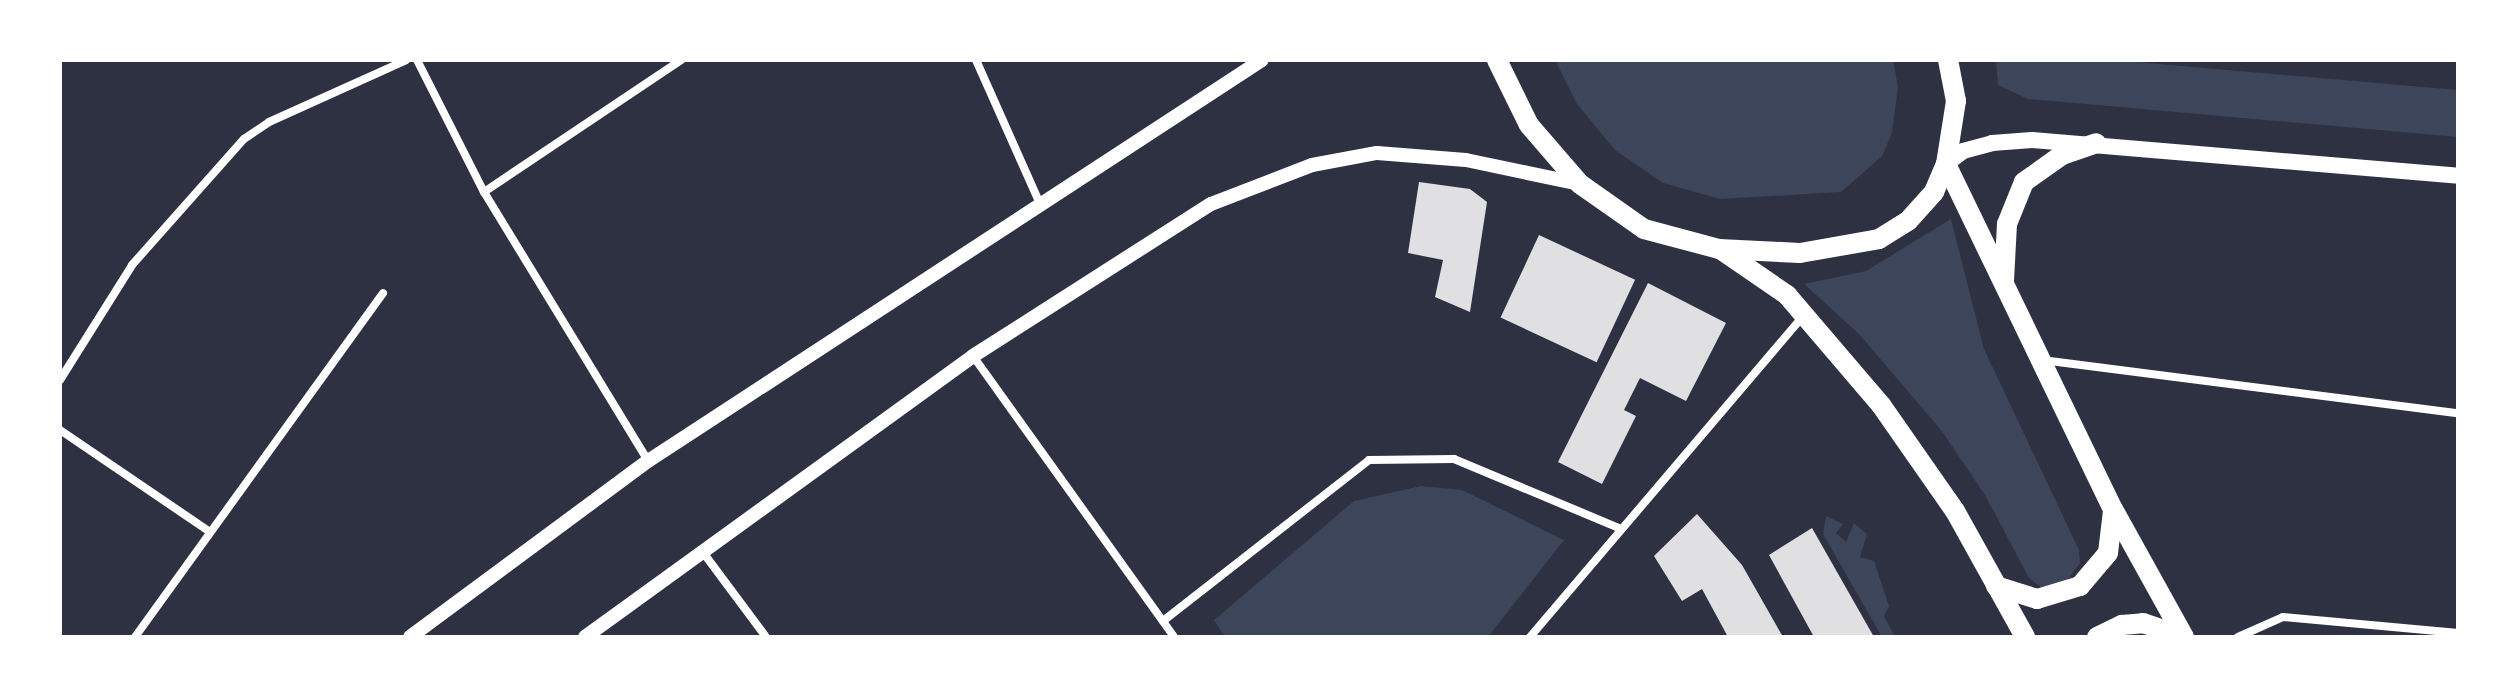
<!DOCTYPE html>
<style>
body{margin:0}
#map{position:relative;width:2518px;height:697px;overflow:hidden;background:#2d3142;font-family:"Space Grotesk",sans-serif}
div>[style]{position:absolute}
.green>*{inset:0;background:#3c4559}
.building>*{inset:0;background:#e0e0e3;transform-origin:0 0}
.minor>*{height:8px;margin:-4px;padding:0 4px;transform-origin:4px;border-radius:4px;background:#fff}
.tertiary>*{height:14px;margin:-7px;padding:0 7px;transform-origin:7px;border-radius:7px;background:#fff}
.secondary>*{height:16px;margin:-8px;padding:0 8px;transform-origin:8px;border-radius:8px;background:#fff}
.primary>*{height:20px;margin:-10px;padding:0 10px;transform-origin:10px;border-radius:10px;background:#fff}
span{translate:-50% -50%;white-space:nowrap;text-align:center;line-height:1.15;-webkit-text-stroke:6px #fff;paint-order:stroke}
.frame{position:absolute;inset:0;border:62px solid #fff;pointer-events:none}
</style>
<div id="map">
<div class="green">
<div style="clip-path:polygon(1555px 60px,1893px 60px,1898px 87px,1892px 133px,1882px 156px,1841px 192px,1720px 199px,1663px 183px,1615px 150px,1577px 104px)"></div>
<div style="clip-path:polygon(1996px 60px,2113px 60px,2458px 90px,2458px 137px,2028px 99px,1998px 85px)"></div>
<div style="clip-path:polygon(1951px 219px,1984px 349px,2079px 550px,2080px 563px,2066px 582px,2041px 587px,2029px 578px,1985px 495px,1941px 430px,1859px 334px,1804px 284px,1866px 271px)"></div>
<div style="clip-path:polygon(1421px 486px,1462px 490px,1564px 540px,1488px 637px,1225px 637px,1214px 620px,1354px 501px)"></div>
<div style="clip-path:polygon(1826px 516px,1843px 524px,1836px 533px,1846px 542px,1854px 523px,1867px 534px,1860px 557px,1874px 561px,1889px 606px,1884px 616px,1895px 637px,1882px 637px,1823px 534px)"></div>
</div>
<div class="building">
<div style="clip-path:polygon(1419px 182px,1470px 189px,1487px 202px,1470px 312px,1435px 297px,1443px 260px,1408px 253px)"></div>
<div style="left:1539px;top:235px;width:106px;height:91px;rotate:25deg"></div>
<div style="clip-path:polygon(1648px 283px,1726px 323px,1686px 401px,1640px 378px,1624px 410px,1636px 416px,1602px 484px,1558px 462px)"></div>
<div style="clip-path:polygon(1697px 514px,1742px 565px,1783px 637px,1728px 637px,1702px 589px,1682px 601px,1654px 556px)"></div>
<div style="clip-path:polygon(1812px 528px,1874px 637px,1814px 637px,1769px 555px)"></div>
</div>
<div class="minor">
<div style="left:417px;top:60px;width:148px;rotate:63.1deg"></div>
<div style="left:484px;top:192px;width:315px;rotate:58.6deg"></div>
<div style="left:976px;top:60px;width:158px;rotate:66deg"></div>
<div style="left:484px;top:192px;width:237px;rotate:-33.8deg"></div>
<div style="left:973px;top:356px;width:345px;rotate:54.4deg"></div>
<div style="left:2042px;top:360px;width:419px;rotate:7.3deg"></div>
<div style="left:60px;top:380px;width:136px;rotate:-57.9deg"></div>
<div style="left:132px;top:265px;width:169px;rotate:-48.4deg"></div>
<div style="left:244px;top:139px;width:30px;rotate:-34deg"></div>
<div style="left:269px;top:122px;width:150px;rotate:-24.3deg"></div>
<div style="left:60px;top:430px;width:181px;rotate:34.2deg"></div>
<div style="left:702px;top:551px;width:107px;rotate:53.3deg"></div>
<div style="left:1163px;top:621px;width:261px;rotate:-38deg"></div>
<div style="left:1369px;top:460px;width:85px;rotate:-0.7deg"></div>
<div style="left:1454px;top:459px;width:179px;rotate:22.7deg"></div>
<div style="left:135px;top:637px;width:424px;rotate:-54.2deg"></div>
<div style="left:1530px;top:637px;width:420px;rotate:-49.6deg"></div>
<div style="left:2238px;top:637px;width:49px;rotate:-24deg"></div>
<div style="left:2283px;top:617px;width:176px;rotate:5.2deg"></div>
</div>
<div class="tertiary">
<div style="left:410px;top:637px;width:296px;rotate:-36.5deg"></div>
<div style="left:648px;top:461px;width:733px;rotate:-33.15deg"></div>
<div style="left:585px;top:637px;width:479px;rotate:-35.9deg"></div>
<div style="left:973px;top:356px;width:282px;rotate:-32.6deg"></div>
<div style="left:1211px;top:204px;width:108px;rotate:-21.1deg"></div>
<div style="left:1312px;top:165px;width:66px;rotate:-10.5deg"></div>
<div style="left:1377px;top:153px;width:89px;rotate:4.5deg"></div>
<div style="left:1466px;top:160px;width:116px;rotate:11.9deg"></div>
</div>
<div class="secondary">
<div style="left:1946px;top:164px;width:21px;rotate:-37deg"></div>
<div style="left:1963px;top:151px;width:30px;rotate:-15deg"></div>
<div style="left:1992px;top:143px;width:40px;rotate:-4.3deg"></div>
<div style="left:2032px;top:140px;width:428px;rotate:4.8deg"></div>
</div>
<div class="primary">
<div style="left:1497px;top:60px;width:72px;rotate:63.8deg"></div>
<div style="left:1529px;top:125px;width:78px;rotate:49.2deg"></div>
<div style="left:1580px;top:184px;width:78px;rotate:35.1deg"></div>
<div style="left:1644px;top:229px;width:78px;rotate:14.9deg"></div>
<div style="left:1719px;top:249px;width:81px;rotate:2.8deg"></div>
<div style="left:1800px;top:253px;width:80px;rotate:-10deg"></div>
<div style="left:1879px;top:239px;width:34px;rotate:-32deg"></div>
<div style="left:1908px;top:221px;width:39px;rotate:-48deg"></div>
<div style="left:1934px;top:192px;width:30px;rotate:-67deg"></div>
<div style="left:1946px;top:164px;width:64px;rotate:-81deg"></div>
<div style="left:1956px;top:101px;width:42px;rotate:-101deg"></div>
<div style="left:1946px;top:164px;width:383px;rotate:64.2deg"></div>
<div style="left:2113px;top:509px;width:146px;rotate:61deg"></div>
<div style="left:1723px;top:251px;width:78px;rotate:34.5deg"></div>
<div style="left:1787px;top:295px;width:145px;rotate:49.5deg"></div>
<div style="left:1881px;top:405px;width:129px;rotate:55.1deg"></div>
<div style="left:1955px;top:511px;width:144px;rotate:60.9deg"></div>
<div style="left:2004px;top:281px;width:57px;rotate:-87deg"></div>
<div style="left:2007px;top:224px;width:45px;rotate:-68deg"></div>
<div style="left:2024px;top:182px;width:47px;rotate:-35.4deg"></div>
<div style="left:2062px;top:155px;width:36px;rotate:-19deg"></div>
<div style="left:1996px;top:586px;width:43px;rotate:17.6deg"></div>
<div style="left:2037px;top:599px;width:45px;rotate:-16.8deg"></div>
<div style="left:2080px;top:586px;width:43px;rotate:-49.7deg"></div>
<div style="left:2108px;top:553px;width:42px;rotate:-83.2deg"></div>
<div style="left:2097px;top:637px;width:28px;rotate:-26deg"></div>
<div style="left:2122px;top:625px;width:21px;rotate:-5deg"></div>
<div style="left:2143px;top:623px;width:43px;rotate:18.9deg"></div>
</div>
<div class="frame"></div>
</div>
